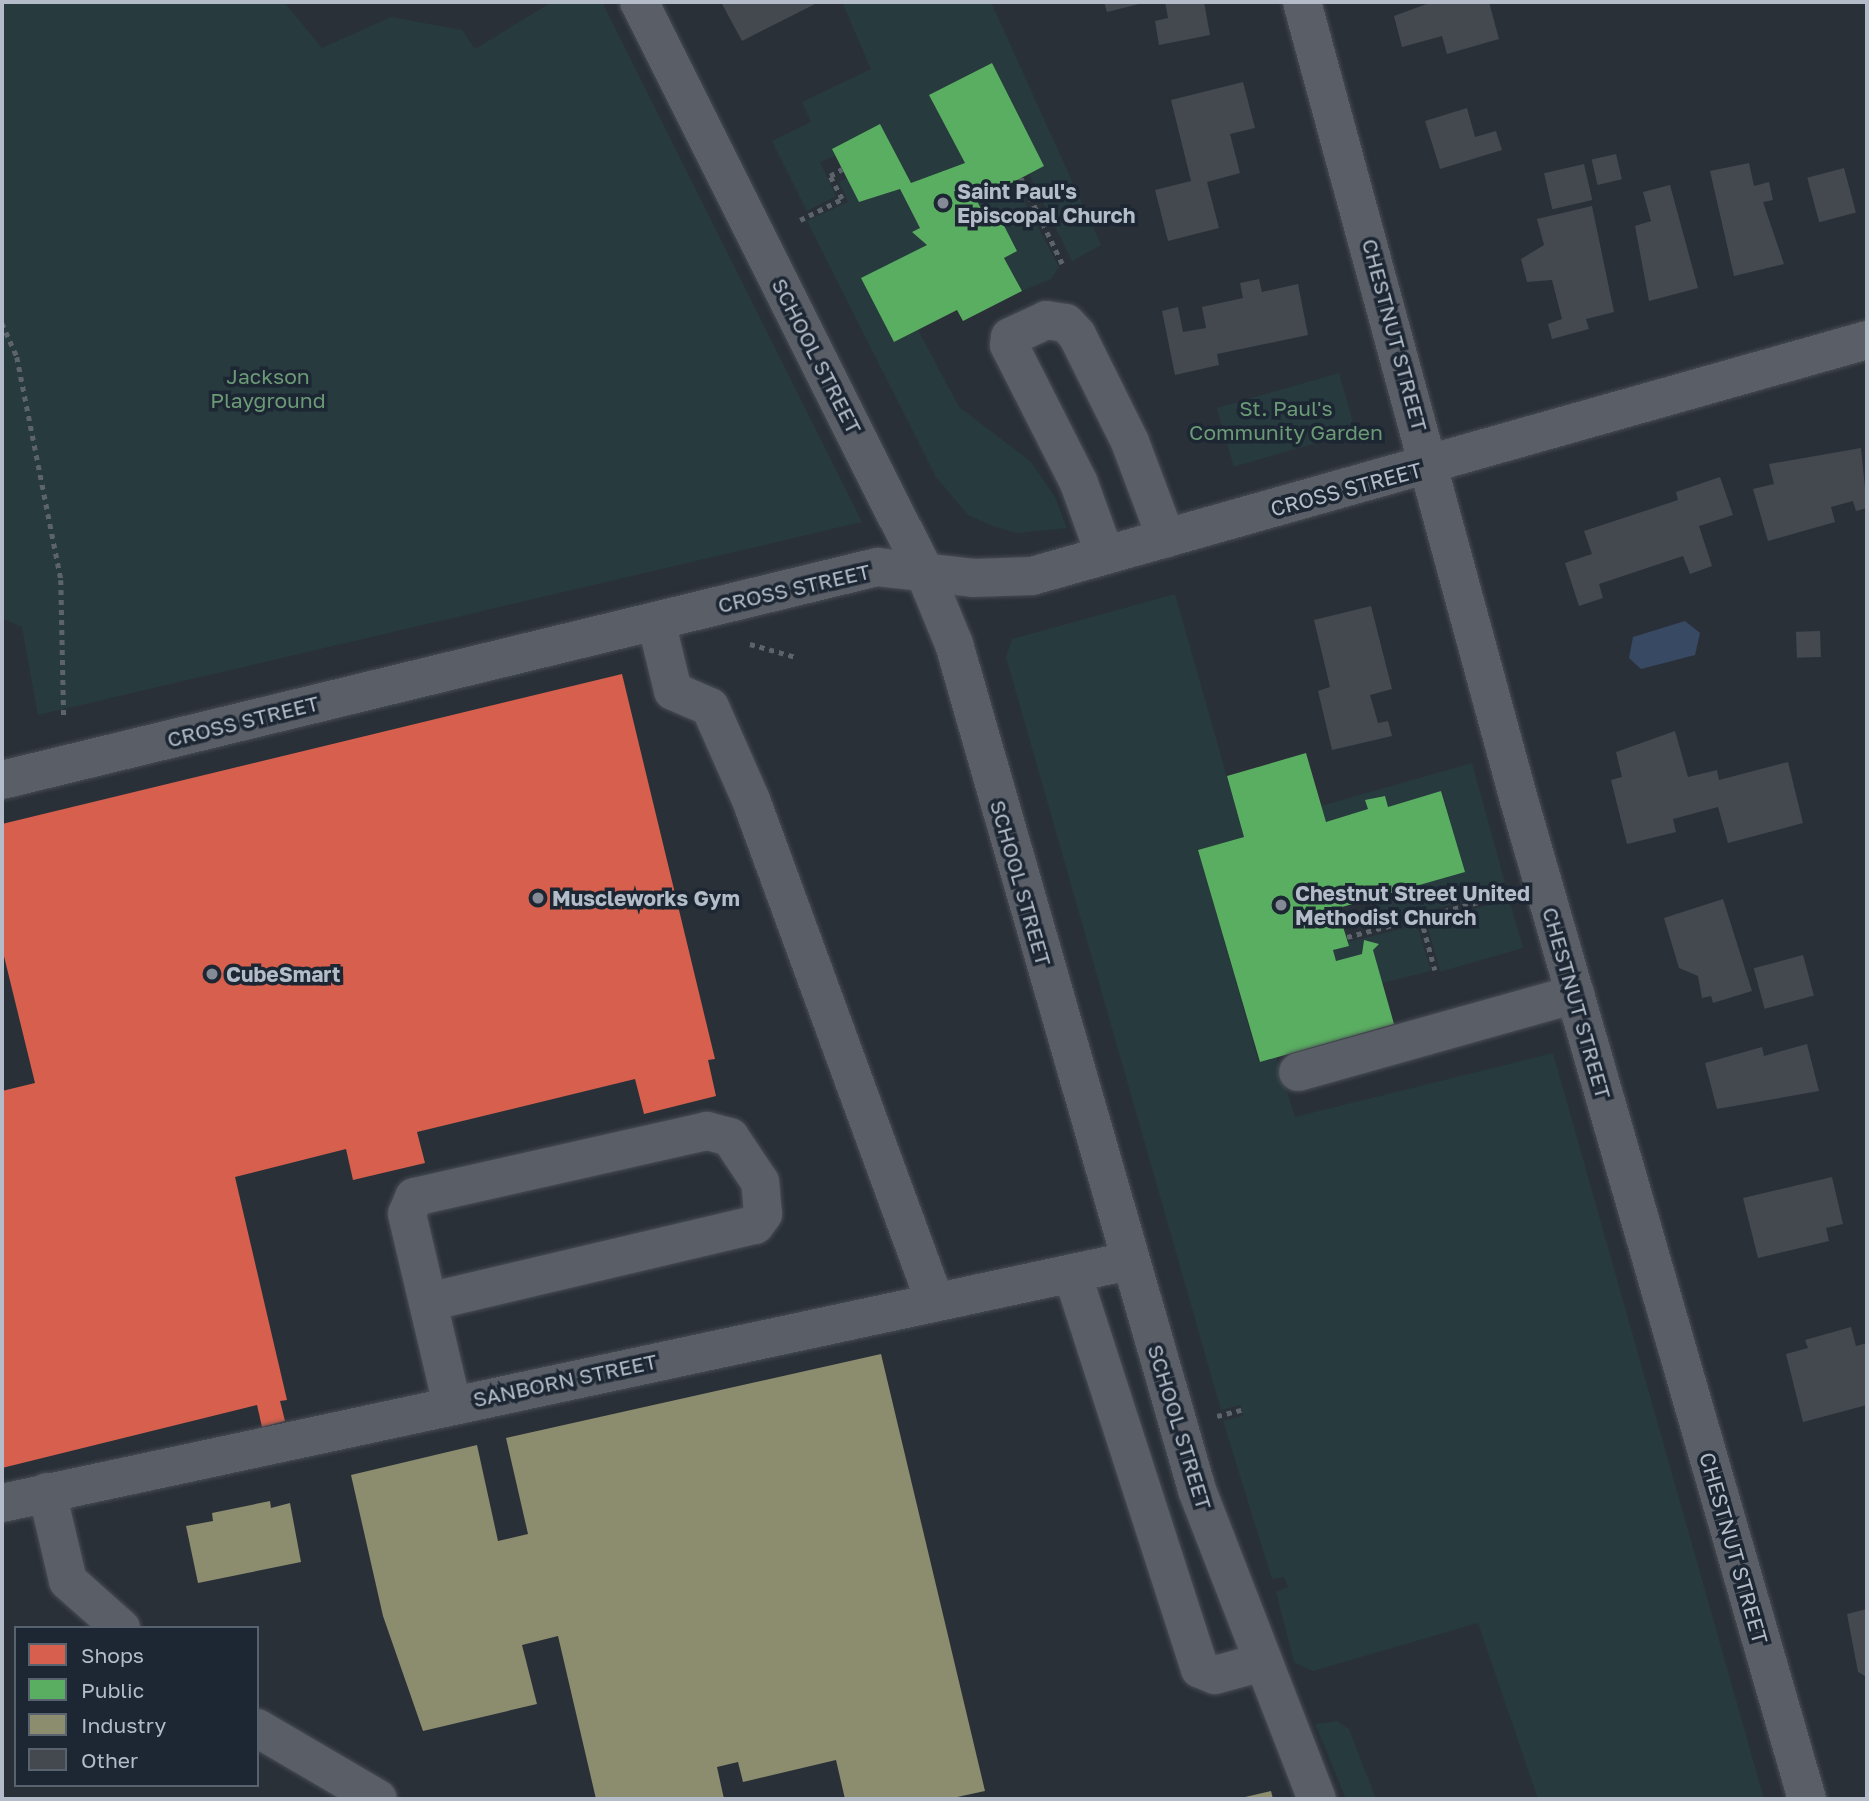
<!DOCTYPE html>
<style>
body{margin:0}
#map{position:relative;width:1869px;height:1801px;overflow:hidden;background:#2a3038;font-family:"Golos Text",sans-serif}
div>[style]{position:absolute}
.green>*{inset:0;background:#273a3e;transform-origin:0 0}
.water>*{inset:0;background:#384963}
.shops>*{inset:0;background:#d6604d}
.public>*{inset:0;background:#5aae61}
.industry>*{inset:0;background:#8c8c6e}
.building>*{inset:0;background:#444950;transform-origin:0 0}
.path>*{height:4.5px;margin-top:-2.25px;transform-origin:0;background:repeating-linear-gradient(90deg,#5d636a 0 5px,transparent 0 10px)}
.roads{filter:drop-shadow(0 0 2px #484c53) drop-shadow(0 0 2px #484c53)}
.minor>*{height:38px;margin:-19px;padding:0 19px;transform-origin:19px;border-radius:19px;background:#5a5e66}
.dots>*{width:19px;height:19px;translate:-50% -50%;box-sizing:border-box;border:4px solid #1d2633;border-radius:50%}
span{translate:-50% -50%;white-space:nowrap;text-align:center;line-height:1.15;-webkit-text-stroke:7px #1d2633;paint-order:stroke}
.poi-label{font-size:21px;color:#b4bcc9;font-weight:700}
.left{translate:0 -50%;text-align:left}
.street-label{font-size:21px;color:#b4bcc9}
.park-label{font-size:21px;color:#6b9a76}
.frame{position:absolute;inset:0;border:4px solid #b4bcc9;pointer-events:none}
.legend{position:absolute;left:14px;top:1626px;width:245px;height:161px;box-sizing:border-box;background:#1d2633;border:2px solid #59626f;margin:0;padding:9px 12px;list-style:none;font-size:21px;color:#b4bcc9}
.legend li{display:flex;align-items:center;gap:14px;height:35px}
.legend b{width:35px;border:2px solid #59626f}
</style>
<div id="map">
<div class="green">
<div style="clip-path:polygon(2px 2px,284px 2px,322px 48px,391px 17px,462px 30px,475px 49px,552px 2px,602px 2px,862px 522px,38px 715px,22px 627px,2px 618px)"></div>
<div style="clip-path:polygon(842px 2px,991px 2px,1101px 245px,1072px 261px,1029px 174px,1044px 166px,992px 63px,930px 95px,965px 163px,911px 183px,880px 124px,832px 149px,835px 156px,820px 162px,836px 196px,807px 211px,772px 141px,811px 122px,802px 102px,871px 69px)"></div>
<div style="clip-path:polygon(847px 178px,859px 202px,900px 189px,920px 228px,912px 232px,927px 245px,862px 278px,894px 342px,918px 330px,959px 407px,1030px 461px,1055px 497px,1067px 528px,1016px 533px,993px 526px,968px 515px,936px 477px,807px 221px,848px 202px,839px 182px)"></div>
<div style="clip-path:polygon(1014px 182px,1059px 267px,1051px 279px,1022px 291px,1004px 258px,1017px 250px,995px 209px,984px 214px,977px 201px)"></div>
<div style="left:1339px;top:373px;width:61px;height:127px;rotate:74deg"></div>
<div style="clip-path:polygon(1175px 594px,1244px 837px,1198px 850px,1259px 1062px,1276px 1057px,1295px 1117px,1553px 1053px,1764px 1799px,1538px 1799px,1478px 1623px,1313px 1671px,1294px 1662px,1276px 1592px,1288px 1587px,1284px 1577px,1272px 1579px,1223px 1421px,1243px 1416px,1240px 1405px,1221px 1410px,1006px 657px,1012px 639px)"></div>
<div style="clip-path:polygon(1472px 763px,1507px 890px,1359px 929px,1357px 920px,1378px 915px,1374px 898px,1464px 872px,1442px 791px,1388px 807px,1384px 796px,1366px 800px,1368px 809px,1326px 822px,1321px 806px)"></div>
<div style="left:1509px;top:899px;width:51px;height:86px;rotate:74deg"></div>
<div style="clip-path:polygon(1417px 925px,1431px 971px,1382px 983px,1373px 950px,1379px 944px,1371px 946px,1369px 939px,1362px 954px,1336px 961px,1333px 950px,1348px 942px)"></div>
<div style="clip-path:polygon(1337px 1721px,1349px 1729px,1376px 1799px,1346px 1799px,1315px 1724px)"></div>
</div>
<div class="water">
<div style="clip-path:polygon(1685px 621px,1700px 633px,1695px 655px,1641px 669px,1629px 658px,1633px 637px)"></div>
</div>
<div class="shops">
<div style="clip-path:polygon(622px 674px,715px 1059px,708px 1060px,716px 1096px,644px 1114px,635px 1079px,417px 1132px,425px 1163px,353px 1180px,346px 1149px,235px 1177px,287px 1400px,280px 1401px,285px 1421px,262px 1427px,257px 1405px,2px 1468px,2px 1091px,35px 1083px,2px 948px,2px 824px)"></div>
</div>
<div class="public">
<div style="clip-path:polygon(992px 63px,1044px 166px,977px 201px,984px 214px,995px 208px,1017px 251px,1004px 258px,1022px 291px,963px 321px,957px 310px,894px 342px,861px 278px,927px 245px,912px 232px,920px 228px,900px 189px,859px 202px,832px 149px,880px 124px,911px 183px,965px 163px,929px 95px)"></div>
<div style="clip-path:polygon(1306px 753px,1326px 822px,1368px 809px,1365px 800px,1385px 796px,1388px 807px,1441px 791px,1465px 872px,1321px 913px,1324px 924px,1341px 920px,1349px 946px,1333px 950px,1336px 961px,1362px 954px,1364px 940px,1379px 944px,1373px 950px,1394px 1024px,1260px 1062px,1198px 850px,1244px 837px,1227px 776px)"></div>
</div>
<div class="industry">
<div style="clip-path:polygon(881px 1354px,985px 1791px,948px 1799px,845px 1799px,836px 1760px,743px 1782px,738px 1762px,717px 1767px,724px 1799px,596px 1799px,558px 1636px,522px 1645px,537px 1704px,423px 1731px,383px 1616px,351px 1475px,477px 1445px,498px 1541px,528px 1534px,506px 1438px)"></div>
<div style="clip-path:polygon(270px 1501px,271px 1508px,290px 1503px,301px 1562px,198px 1583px,186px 1526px,213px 1521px,212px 1513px)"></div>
<div style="clip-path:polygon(1271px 1791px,1273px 1799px,1241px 1799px,1241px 1798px)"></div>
</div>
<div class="building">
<div style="clip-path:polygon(721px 2px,819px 2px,742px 41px)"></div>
<div style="clip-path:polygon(1104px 2px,1143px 2px,1143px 3px,1107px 12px)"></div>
<div style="clip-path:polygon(1165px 2px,1204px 2px,1210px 35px,1159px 45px,1155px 21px,1168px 18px)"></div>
<div style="clip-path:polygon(1432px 2px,1489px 2px,1499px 39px,1447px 54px,1442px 36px,1402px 47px,1394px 16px)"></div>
<div style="clip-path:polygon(1243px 82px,1255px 128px,1230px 134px,1240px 173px,1207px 182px,1219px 228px,1168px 241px,1155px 190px,1191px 181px,1171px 100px)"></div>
<div style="clip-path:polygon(1467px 108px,1475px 137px,1496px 131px,1502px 150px,1440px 169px,1425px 121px)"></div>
<div style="left:1616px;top:154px;width:26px;height:25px;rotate:77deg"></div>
<div style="clip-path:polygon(1749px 163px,1754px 186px,1769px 182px,1773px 200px,1763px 202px,1784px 264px,1734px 276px,1710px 171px)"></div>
<div style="left:1584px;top:164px;width:37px;height:41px;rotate:77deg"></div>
<div style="left:1844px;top:168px;width:46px;height:38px;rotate:75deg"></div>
<div style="clip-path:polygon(1670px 185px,1698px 288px,1649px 301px,1635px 226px,1651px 221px,1643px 192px)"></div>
<div style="clip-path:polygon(1592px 206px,1614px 312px,1586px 319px,1589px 329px,1552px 339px,1548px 324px,1562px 319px,1552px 280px,1527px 282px,1521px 259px,1544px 245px,1537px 219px)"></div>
<div style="clip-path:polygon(1259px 279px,1262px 292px,1298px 284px,1308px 335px,1217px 354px,1219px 365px,1175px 375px,1162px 311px,1178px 307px,1183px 332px,1206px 328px,1202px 307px,1243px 298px,1240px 283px)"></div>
<div style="clip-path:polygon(1861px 448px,1867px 508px,1856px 511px,1853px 501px,1831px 507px,1835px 522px,1768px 541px,1753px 489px,1774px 484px,1769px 464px)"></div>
<div style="clip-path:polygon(1720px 477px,1733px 515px,1699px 526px,1712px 566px,1690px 574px,1683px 556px,1599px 584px,1603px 598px,1579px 606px,1565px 563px,1592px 554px,1584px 531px,1678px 500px,1676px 492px)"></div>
<div style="clip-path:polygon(1371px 606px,1392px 689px,1370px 695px,1378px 723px,1388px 721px,1392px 736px,1332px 750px,1318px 691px,1330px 687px,1314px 620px)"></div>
<div style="left:1820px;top:631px;width:26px;height:24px;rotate:88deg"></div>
<div style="clip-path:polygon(1675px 731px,1688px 777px,1717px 770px,1719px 780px,1788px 762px,1803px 823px,1728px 843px,1718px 807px,1673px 819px,1676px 832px,1627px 844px,1611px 780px,1622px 777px,1616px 752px)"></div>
<div style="clip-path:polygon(1723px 899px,1752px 991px,1713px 1003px,1711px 996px,1702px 998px,1698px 976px,1679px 968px,1664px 918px)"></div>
<div style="left:1803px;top:955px;width:42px;height:51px;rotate:75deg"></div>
<div style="clip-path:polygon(1807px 1044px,1819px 1091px,1717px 1109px,1705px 1063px,1762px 1047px,1764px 1056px)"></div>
<div style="clip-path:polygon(1832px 1177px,1843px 1224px,1826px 1228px,1829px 1241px,1758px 1258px,1743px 1198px)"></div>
<div style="clip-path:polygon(1851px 1327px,1856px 1346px,1867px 1343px,1867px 1405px,1803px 1422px,1786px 1354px,1808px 1348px,1805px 1340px)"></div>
<div style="clip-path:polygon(1867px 1609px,1867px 1677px,1858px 1672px,1847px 1614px)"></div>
</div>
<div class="path">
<div style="left:1021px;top:178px;width:97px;rotate:64.2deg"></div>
<div style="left:800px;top:220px;width:47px;rotate:-26.6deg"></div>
<div style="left:842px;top:199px;width:26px;rotate:-118deg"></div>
<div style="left:830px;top:176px;width:14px;rotate:-30deg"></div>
<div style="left:2px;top:323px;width:37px;rotate:66deg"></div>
<div style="left:17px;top:357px;width:227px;rotate:78.8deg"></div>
<div style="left:61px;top:580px;width:139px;rotate:88.8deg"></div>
<div style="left:750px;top:644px;width:48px;rotate:15.8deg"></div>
<div style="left:1421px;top:918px;width:54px;rotate:74.9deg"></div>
<div style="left:1347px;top:937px;width:163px;rotate:-14.9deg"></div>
<div style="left:1217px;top:1416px;width:25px;rotate:-14deg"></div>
</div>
<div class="roads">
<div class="minor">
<div style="left:639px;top:2px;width:636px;rotate:63.39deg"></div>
<div style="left:924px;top:571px;width:79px;rotate:67.7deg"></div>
<div style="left:954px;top:644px;width:880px;rotate:73.97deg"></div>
<div style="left:1197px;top:1490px;width:331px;rotate:68.8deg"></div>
<div style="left:1302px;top:2px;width:827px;rotate:74.79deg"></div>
<div style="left:1519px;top:800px;width:1040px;rotate:73.92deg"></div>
<div style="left:1105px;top:555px;width:77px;rotate:-109.9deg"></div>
<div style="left:1079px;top:483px;width:155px;rotate:-116.9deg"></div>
<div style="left:1009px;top:345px;width:8px;rotate:-83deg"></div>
<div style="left:1010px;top:337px;width:40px;rotate:-25deg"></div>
<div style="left:1046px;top:320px;width:20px;rotate:9deg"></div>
<div style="left:1066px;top:323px;width:16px;rotate:47deg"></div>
<div style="left:1077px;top:335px;width:119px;rotate:63.6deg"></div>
<div style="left:1130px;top:442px;width:103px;rotate:69.4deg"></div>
<div style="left:656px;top:621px;width:72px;rotate:76.3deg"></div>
<div style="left:673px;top:691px;width:40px;rotate:23.4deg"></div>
<div style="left:710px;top:707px;width:102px;rotate:66.2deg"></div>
<div style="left:751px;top:800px;width:535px;rotate:69.87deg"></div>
<div style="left:2px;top:780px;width:901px;rotate:-13.68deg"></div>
<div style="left:877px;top:567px;width:97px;rotate:6.5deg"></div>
<div style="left:973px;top:578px;width:59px;rotate:-1.9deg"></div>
<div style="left:1032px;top:576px;width:868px;rotate:-15.78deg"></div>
<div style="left:1298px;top:1072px;width:288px;rotate:-15.7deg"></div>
<div style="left:1072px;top:1273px;width:416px;rotate:72.1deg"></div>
<div style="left:1200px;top:1669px;width:16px;rotate:22deg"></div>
<div style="left:1215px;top:1675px;width:50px;rotate:-15.2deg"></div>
<div style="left:428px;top:1302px;width:336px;rotate:-13.3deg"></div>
<div style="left:755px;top:1225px;width:14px;rotate:-54deg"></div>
<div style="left:763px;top:1214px;width:32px;rotate:-95deg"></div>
<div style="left:760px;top:1182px;width:54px;rotate:-123.7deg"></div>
<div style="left:730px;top:1137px;width:24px;rotate:-165deg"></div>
<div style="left:707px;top:1131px;width:300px;rotate:167.3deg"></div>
<div style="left:414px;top:1197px;width:18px;rotate:112deg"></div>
<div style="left:407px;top:1214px;width:195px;rotate:76.7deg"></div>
<div style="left:47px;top:1492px;width:91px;rotate:76.7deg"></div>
<div style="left:68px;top:1581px;width:71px;rotate:41.6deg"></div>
<div style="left:2px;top:1503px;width:1153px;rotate:-12.12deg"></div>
<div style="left:257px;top:1728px;width:140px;rotate:30.4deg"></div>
</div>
</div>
<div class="dots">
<div style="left:943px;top:203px;background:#848b96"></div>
<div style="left:538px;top:898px;background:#848b96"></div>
<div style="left:1281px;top:905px;background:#848b96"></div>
<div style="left:212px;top:974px;background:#848b96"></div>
</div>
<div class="poi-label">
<span class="left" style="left:957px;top:203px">Saint Paul's<br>Episcopal Church</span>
<span class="left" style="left:1295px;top:905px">Chestnut Street United<br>Methodist Church</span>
<span class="left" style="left:552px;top:898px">Muscleworks Gym</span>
<span class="left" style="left:226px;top:974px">CubeSmart</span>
</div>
<div class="street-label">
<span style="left:1395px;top:335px;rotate:75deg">CHESTNUT STREET</span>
<span style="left:817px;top:356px;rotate:63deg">SCHOOL STREET</span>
<span style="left:1346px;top:489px;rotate:-15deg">CROSS STREET</span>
<span style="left:794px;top:588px;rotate:-13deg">CROSS STREET</span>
<span style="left:243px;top:721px;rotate:-14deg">CROSS STREET</span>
<span style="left:1021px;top:883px;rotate:74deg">SCHOOL STREET</span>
<span style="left:1577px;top:1003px;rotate:74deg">CHESTNUT STREET</span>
<span style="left:565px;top:1380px;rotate:-12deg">SANBORN STREET</span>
<span style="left:1180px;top:1427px;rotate:73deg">SCHOOL STREET</span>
<span style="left:1734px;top:1548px;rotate:74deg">CHESTNUT STREET</span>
</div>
<div class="park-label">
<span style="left:268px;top:388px">Jackson<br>Playground</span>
<span style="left:1286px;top:420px">St. Paul's<br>Community Garden</span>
</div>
<div class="frame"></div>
<ul class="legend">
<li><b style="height:19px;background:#d6604d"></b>Shops</li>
<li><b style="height:19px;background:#5aae61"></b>Public</li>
<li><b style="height:19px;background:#8c8c6e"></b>Industry</li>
<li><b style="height:19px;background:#444950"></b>Other</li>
</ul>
</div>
